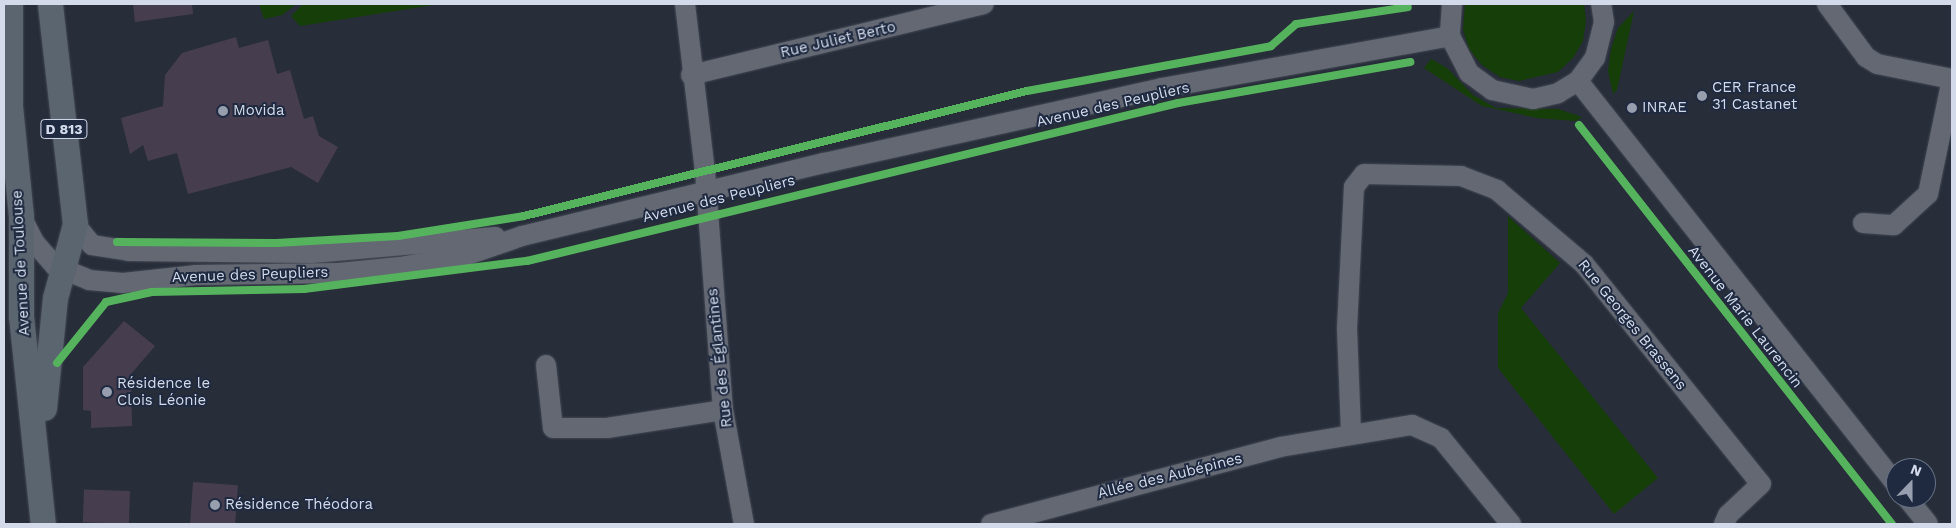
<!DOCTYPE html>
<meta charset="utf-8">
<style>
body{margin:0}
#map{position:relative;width:1956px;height:528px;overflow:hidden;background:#272d39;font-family:"Work Sans",sans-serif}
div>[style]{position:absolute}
.green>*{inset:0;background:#163e08}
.building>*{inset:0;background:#463e4f;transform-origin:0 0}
.roads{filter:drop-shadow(0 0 1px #434954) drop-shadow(0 0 1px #434954)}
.minor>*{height:20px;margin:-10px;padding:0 10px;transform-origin:10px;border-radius:10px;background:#636873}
.major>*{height:25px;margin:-12.5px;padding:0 12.5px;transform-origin:12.5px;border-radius:12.5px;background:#5b6570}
.cycleway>*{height:8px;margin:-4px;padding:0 4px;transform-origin:4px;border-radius:4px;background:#56b35d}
.dots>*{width:14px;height:14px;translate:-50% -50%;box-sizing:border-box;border:2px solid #1f2a41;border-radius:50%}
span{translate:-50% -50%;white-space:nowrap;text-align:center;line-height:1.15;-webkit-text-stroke:4px #1f2a41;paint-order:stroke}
.shield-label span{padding:1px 4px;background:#1f2a41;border:1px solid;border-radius:4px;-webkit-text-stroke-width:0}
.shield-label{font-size:14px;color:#d3dbeb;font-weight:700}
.street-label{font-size:15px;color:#d3dbeb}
.poi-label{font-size:15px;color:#d3dbeb}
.left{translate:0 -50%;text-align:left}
.frame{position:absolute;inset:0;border:5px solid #d3dbeb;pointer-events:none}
.north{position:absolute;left:1886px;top:458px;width:50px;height:50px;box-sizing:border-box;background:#1f2a41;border:1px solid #677185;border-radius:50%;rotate:22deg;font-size:14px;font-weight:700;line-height:20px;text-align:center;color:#d3dbeb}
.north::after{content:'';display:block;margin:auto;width:18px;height:22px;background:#979ead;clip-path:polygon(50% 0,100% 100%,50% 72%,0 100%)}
</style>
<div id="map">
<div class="green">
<div style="clip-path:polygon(259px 4px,297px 4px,282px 15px,264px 19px)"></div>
<div style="clip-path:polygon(303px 4px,440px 4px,300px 26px,291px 16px)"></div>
<div style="clip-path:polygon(1465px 4px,1584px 4px,1586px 21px,1583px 41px,1573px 58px,1558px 72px,1519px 81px,1500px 77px,1482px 65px,1469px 49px,1463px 29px)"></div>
<div style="clip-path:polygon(1634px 11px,1617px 90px,1613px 94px,1608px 71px,1611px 49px,1618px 28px)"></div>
<div style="clip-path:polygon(1431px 59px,1447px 68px,1473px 95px,1496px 108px,1558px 109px,1582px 117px,1576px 121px,1537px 118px,1482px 106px,1424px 68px)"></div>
<div style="clip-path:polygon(1508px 216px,1560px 263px,1521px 308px,1658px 478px,1614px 514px,1498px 368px,1498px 313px,1508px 293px)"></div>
</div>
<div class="building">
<div style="clip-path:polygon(133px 4px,192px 4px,193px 14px,135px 22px)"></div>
<div style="clip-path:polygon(236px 37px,239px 48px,268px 40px,277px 74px,290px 70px,304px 119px,313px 116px,319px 136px,338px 147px,318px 183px,291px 167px,188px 194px,177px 153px,148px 161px,143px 145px,130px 154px,121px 118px,163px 106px,165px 75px,182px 53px)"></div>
<div style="clip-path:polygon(124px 321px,155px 346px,131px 374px,132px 426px,91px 428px,91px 411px,83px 410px,83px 367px)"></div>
<div style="left:193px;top:482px;width:45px;height:42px;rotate:4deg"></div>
<div style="left:130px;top:491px;width:33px;height:46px;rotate:92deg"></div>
</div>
<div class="roads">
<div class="minor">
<div style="left:685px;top:4px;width:168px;rotate:83.2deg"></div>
<div style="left:705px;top:171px;width:240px;rotate:85.7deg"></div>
<div style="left:723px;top:410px;width:116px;rotate:79.6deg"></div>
<div style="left:1452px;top:4px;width:32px;rotate:94deg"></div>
<div style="left:1450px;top:36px;width:42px;rotate:62.8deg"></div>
<div style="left:1469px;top:73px;width:29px;rotate:36deg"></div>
<div style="left:1492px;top:90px;width:42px;rotate:12.4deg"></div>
<div style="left:1533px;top:99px;width:26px;rotate:-13deg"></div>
<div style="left:1558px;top:93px;width:23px;rotate:-31deg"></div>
<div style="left:1578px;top:81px;width:29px;rotate:-54deg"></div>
<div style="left:1595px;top:58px;width:37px;rotate:-76deg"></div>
<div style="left:1604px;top:22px;width:18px;rotate:-99deg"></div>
<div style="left:1827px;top:4px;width:66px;rotate:53.7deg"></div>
<div style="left:1866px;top:57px;width:13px;rotate:32deg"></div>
<div style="left:1877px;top:64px;width:76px;rotate:11.3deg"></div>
<div style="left:691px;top:75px;width:301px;rotate:-13.6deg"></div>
<div style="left:1578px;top:81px;width:513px;rotate:51.72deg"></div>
<div style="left:21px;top:216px;width:30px;rotate:63deg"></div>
<div style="left:35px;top:243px;width:30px;rotate:49deg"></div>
<div style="left:55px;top:266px;width:37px;rotate:22deg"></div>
<div style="left:89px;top:280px;width:34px;rotate:5deg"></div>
<div style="left:123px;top:283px;width:72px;rotate:-6.3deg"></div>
<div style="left:195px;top:275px;width:144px;rotate:-0.8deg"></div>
<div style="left:339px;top:273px;width:61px;rotate:-5.6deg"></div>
<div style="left:400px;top:267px;width:65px;rotate:-9.8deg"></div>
<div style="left:464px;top:256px;width:61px;rotate:-19deg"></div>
<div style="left:522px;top:236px;width:311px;rotate:-13.6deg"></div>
<div style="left:824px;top:163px;width:346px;rotate:-12.5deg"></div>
<div style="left:1162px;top:88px;width:293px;rotate:-10.2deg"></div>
<div style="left:1863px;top:223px;width:31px;rotate:4deg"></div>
<div style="left:1894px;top:225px;width:46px;rotate:-42.4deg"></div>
<div style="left:1928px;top:194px;width:117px;rotate:-78.2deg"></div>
<div style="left:75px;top:224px;width:27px;rotate:51deg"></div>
<div style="left:92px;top:245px;width:36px;rotate:9deg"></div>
<div style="left:128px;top:251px;width:184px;rotate:0.6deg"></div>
<div style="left:312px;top:253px;width:184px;rotate:-5deg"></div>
<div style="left:546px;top:365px;width:63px;rotate:83.7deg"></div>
<div style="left:553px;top:428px;width:54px"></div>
<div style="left:607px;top:428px;width:117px;rotate:-8.8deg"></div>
<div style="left:1351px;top:432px;width:103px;rotate:-92.2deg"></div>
<div style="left:1347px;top:329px;width:142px;rotate:-87.2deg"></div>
<div style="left:1354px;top:187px;width:16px;rotate:-52deg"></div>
<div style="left:1364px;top:174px;width:97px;rotate:1.2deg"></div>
<div style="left:1461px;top:176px;width:39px;rotate:21deg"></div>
<div style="left:1497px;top:190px;width:114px;rotate:40.4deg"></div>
<div style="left:1584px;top:264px;width:282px;rotate:51.2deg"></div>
<div style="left:1761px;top:484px;width:45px;rotate:136.8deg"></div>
<div style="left:1728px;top:515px;width:10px;rotate:114deg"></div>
<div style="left:1907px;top:498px;width:33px;rotate:51deg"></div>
<div style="left:991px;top:524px;width:299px;rotate:-14.9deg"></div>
<div style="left:1280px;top:447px;width:134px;rotate:-9.5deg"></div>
<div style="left:1412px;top:425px;width:32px;rotate:24deg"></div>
<div style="left:1441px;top:438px;width:111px;rotate:50.9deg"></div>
</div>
<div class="major">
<div style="left:10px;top:4px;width:102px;rotate:90deg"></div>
<div style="left:10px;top:106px;width:111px;rotate:84.3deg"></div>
<div style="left:21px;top:216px;width:100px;rotate:90deg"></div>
<div style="left:21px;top:316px;width:209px;rotate:84deg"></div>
<div style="left:44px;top:408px;width:111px;rotate:-84.3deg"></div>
<div style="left:55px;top:298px;width:77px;rotate:-74.9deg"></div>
<div style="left:75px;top:224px;width:221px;rotate:-96.5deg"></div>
</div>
</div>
<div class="cycleway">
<div style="left:1579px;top:125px;width:507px;rotate:51.89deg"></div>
<div style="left:117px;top:242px;width:159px;rotate:0.4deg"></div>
<div style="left:276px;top:243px;width:122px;rotate:-3.3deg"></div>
<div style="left:398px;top:236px;width:128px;rotate:-9deg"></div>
<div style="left:524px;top:216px;width:518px;rotate:-13.96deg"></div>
<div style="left:1027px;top:91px;width:248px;rotate:-10.4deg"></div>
<div style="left:1271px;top:46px;width:33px;rotate:-41deg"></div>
<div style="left:1296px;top:24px;width:113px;rotate:-8.6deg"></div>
<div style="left:57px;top:363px;width:78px;rotate:-51.2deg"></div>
<div style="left:106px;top:302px;width:47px;rotate:-12.3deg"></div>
<div style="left:152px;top:292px;width:152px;rotate:-1.1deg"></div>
<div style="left:304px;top:289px;width:225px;rotate:-7.2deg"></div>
<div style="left:527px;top:261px;width:670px;rotate:-13.64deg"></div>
<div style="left:1178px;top:103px;width:236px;rotate:-10deg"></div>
</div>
<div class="dots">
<div style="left:1702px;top:96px;background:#979ead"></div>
<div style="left:1632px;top:108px;background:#979ead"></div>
<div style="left:223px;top:111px;background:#979ead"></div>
<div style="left:107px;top:392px;background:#979ead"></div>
<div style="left:215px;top:505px;background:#979ead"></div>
</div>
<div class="shield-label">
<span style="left:64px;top:129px">D 813</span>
</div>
<div class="street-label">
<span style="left:838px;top:40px;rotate:-13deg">Rue Juliet Berto</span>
<span style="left:1113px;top:105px;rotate:-13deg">Avenue des Peupliers</span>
<span style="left:719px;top:199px;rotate:-14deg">Avenue des Peupliers</span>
<span style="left:21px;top:263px;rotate:-93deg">Avenue de Toulouse</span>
<span style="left:250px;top:275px;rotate:-2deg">Avenue des Peupliers</span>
<span style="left:1745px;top:317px;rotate:52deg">Avenue Marie Laurencin</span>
<span style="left:1632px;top:325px;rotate:51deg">Rue Georges Brassens</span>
<span style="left:720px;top:358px;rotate:-96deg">Rue des Églantines</span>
<span style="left:1170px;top:476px;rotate:-14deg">Allée des Aubépines</span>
</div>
<div class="poi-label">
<span class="left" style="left:1712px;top:96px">CER France<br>31 Castanet</span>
<span class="left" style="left:1642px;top:108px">INRAE</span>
<span class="left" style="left:233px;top:111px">Movida</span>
<span class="left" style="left:117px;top:392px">Résidence le<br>Clois Léonie</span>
<span class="left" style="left:225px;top:505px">Résidence Théodora</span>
</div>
<div class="frame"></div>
<div class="north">N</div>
</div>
